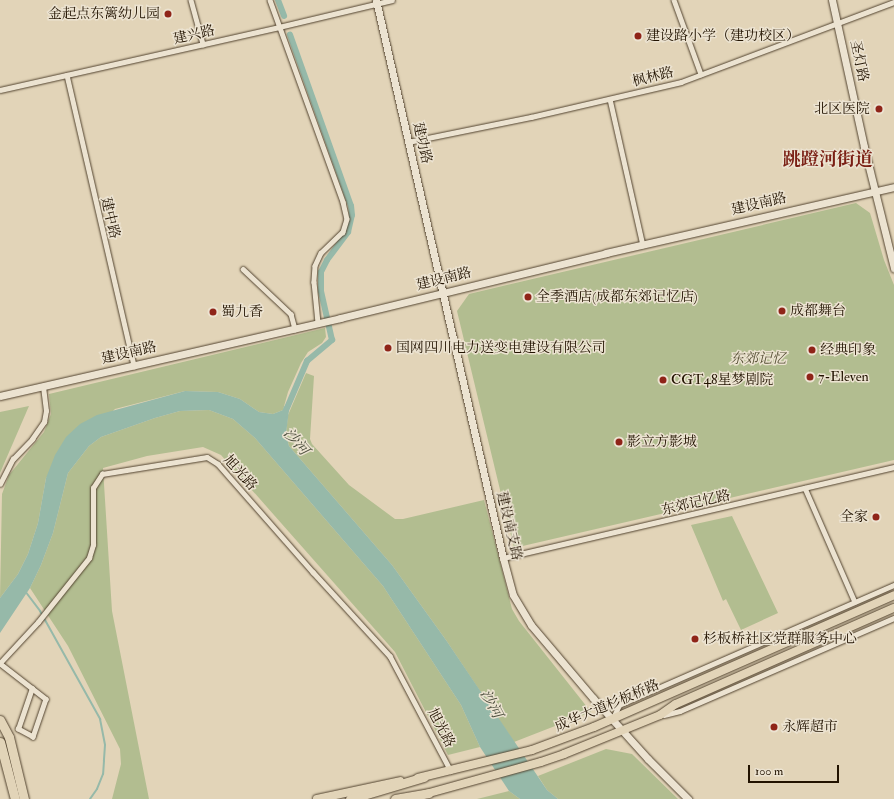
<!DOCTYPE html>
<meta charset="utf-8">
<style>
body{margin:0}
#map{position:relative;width:894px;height:799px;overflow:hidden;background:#e2d4b8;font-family:"IM FELL Double Pica","Noto Serif SC",serif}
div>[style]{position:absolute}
.green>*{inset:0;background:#b2bd90}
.water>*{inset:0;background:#96b9a9}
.stream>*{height:2px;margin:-1px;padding:0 1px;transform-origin:1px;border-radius:1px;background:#96b9a9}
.canal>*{height:6px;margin:-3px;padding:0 3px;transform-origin:3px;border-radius:3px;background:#96b9a9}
.roads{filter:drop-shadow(0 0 1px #52432f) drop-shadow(0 0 1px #52432f)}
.street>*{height:4.5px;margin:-2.25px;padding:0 2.25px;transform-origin:2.25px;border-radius:2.25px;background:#ece3d1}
.secondary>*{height:7px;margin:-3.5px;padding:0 3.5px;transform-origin:3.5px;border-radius:3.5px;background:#ece3d1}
.primary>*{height:8px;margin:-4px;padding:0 4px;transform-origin:4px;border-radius:4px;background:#e2d4b8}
.highway>*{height:9px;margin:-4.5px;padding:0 4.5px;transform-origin:4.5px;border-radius:4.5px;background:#e2d4b8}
.dots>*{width:11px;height:11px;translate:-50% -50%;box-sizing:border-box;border:2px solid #ece3d1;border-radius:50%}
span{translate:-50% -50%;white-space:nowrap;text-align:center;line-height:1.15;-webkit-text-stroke:3px #ece3d1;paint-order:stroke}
.poi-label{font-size:14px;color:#221301}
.right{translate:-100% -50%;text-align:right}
.left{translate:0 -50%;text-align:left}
.street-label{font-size:14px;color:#221301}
.park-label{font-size:14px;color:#544e33;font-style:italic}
.water-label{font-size:15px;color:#4b4d3c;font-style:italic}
.district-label{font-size:18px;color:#7a1f14;font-weight:700}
.scale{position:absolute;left:748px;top:765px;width:91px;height:18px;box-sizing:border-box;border:2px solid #221301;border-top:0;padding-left:5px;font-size:12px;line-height:14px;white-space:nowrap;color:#221301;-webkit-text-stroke:3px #ece3d1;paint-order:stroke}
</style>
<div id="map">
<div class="green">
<div style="clip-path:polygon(856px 203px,870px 213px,884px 260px,894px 285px,894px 460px,514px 548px,457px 311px,469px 294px)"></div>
<div style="clip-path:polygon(325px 328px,326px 337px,322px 343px,308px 352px,301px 363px,288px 392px,283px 410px,273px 414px,259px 412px,240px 399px,218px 392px,185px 391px,115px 409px,46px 478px,38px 523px,28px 554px,18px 574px,0 598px,2px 494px,9px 475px,44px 432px,51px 414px,49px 394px)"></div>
<div style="clip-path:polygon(306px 373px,314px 376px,310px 439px,312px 444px,349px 485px,395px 519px,403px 519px,484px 500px,512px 609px,519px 621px,591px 712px,514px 742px,446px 640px,392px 565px,289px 446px,286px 434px,288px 415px)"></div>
<div style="clip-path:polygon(29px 406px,0 473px,0 412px)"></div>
<div style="clip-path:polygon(209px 410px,233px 419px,255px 438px,383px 586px,461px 705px,480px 747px,448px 755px,395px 652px,221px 455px,203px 447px,147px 456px,103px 468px,112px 611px,149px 799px,112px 799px,121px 764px,120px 749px,68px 646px,30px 588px,41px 565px,53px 533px,68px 473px,89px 446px,101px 437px,155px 418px,180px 411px)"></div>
<div style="clip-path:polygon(732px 516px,778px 613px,741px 630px,726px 599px,723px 601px,691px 525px)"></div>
<div style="clip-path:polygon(606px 749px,632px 754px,678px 799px,558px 799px,547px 790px,538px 776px)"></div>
<div style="clip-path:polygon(509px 791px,520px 799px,477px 799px)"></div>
</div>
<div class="water">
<div style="clip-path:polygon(185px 391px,218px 392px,240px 399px,259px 412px,273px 414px,283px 410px,284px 406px,289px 410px,286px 434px,289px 446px,392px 565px,446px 640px,547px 790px,558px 799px,520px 799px,509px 791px,480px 747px,461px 705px,383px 586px,255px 438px,233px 419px,209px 410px,180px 411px,155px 418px,101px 437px,89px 446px,68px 473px,53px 533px,41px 565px,30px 588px,0 633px,0 598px,18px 574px,28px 554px,38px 523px,46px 478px,55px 455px,66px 437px,80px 424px,97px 415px)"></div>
</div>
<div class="stream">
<div style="left:25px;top:591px;width:25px;rotate:53deg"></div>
<div style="left:40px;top:611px;width:124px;rotate:60.9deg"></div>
<div style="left:100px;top:719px;width:26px;rotate:79deg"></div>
<div style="left:105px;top:745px;width:16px;rotate:94deg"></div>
<div style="left:104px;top:761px;width:13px;rotate:94deg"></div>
<div style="left:103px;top:774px;width:16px;rotate:112deg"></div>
<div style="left:97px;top:789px;width:12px;rotate:125deg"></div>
</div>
<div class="canal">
<div style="left:278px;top:0;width:17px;rotate:69deg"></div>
<div style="left:284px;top:415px;width:59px;rotate:-66.9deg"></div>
<div style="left:307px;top:361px;width:33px;rotate:-40deg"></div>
<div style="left:332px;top:340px;width:50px;rotate:-102.7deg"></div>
<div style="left:321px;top:291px;width:19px;rotate:-90deg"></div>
<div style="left:321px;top:272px;width:13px;rotate:-63deg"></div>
<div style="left:327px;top:260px;width:35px;rotate:-53deg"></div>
<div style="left:348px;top:232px;width:17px;rotate:-77deg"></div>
<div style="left:352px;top:215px;width:9px;rotate:-96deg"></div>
<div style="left:351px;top:206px;width:182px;rotate:-109.6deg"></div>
</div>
<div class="roads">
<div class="street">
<div style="left:191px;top:0;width:46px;rotate:74.7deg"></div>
<div style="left:270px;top:0;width:215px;rotate:70.1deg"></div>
<div style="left:343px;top:202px;width:17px;rotate:77deg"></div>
<div style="left:347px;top:219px;width:14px;rotate:107deg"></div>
<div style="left:343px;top:232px;width:30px;rotate:136deg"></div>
<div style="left:321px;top:253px;width:14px;rotate:115deg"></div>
<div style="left:315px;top:266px;width:16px;rotate:94deg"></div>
<div style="left:314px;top:282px;width:41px;rotate:84.4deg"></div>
<div style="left:674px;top:0;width:79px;rotate:70deg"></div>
<div style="left:67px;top:75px;width:299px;rotate:77deg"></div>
<div style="left:0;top:90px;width:286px;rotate:-12.7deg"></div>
<div style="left:279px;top:27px;width:116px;rotate:-13.4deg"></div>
<div style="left:610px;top:99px;width:150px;rotate:77.3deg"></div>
<div style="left:408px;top:142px;width:126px;rotate:-11.5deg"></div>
<div style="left:531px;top:117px;width:154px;rotate:-13.1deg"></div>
<div style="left:681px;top:82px;width:228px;rotate:-20.6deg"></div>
<div style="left:243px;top:269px;width:66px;rotate:43.2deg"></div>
<div style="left:291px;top:314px;width:16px;rotate:75deg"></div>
<div style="left:0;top:484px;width:28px;rotate:-63deg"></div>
<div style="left:13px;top:459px;width:28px;rotate:-46deg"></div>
<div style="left:32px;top:439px;width:21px;rotate:-55deg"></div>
<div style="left:44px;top:422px;width:11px;rotate:-80deg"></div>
<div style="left:46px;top:411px;width:25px;rotate:-97deg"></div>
<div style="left:805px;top:488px;width:124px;rotate:66.3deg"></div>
<div style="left:503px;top:558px;width:401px;rotate:-13.1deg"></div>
<div style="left:0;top:663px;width:56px;rotate:-47.2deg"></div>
<div style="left:38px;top:622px;width:82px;rotate:-51.4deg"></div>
<div style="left:89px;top:558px;width:14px;rotate:-73deg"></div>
<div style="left:93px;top:545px;width:57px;rotate:-90deg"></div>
<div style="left:93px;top:488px;width:17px;rotate:-57deg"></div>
<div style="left:102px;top:474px;width:106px;rotate:-9.2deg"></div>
<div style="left:207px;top:457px;width:13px;rotate:32deg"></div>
<div style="left:218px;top:464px;width:144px;rotate:48.7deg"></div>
<div style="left:313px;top:572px;width:114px;rotate:47.5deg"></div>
<div style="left:390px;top:656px;width:130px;rotate:62.1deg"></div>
<div style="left:1px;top:664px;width:57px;rotate:37.9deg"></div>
<div style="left:46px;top:699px;width:40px;rotate:108.9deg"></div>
<div style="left:33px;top:737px;width:17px;rotate:-152deg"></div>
<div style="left:18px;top:729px;width:43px;rotate:-71.1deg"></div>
<div style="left:664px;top:715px;width:16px;rotate:-14deg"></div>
<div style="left:680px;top:711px;width:233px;rotate:-23.5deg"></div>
<div style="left:613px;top:718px;width:14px;rotate:-65deg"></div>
<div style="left:619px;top:705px;width:300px;rotate:-23.6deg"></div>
</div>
<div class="secondary">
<div style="left:376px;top:0;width:572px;rotate:77.18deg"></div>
<div style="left:503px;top:558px;width:38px;rotate:75deg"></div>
<div style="left:513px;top:595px;width:35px;rotate:59deg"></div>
<div style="left:531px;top:625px;width:96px;rotate:49.7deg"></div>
<div style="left:593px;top:698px;width:82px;rotate:48deg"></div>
<div style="left:648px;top:759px;width:57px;rotate:45deg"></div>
<div style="left:832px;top:0;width:150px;rotate:77.7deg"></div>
<div style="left:864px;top:147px;width:125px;rotate:76.1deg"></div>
<div style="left:0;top:396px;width:349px;rotate:-12.9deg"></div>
<div style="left:340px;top:318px;width:274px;rotate:-13.7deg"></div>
<div style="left:606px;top:253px;width:295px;rotate:-12.9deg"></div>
</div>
<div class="primary">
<div style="left:418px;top:778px;width:117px;rotate:-13.8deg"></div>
<div style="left:532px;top:750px;width:66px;rotate:-20.4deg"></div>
<div style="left:594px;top:727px;width:328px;rotate:-23.7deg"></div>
<div style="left:422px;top:795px;width:123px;rotate:-15.5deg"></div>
<div style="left:541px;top:762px;width:24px;rotate:-19deg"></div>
<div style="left:564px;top:754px;width:104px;rotate:-22.1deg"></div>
<div style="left:660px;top:715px;width:19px;rotate:-35deg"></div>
<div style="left:676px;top:704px;width:238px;rotate:-23.8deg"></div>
<div style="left:317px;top:799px;width:85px;rotate:-12.2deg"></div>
</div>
<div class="highway">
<div style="left:0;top:720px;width:19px;rotate:62deg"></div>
<div style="left:9px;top:737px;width:64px;rotate:76.4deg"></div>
<div style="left:0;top:742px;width:59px;rotate:75.3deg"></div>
<div style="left:350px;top:799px;width:77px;rotate:-16.6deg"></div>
<div style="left:395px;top:799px;width:34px;rotate:-10deg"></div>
</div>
</div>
<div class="dots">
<div style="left:168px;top:14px;background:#8f2418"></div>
<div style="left:638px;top:36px;background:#8f2418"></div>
<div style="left:879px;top:109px;background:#8f2418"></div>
<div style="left:528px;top:297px;background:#8f2418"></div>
<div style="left:782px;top:311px;background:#8f2418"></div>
<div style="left:213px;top:312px;background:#8f2418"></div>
<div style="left:388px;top:348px;background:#8f2418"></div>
<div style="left:812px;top:350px;background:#8f2418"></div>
<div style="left:810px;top:377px;background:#8f2418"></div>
<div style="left:663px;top:380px;background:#8f2418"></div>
<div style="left:619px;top:442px;background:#8f2418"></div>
<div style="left:876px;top:517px;background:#8f2418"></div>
<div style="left:695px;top:639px;background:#8f2418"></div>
<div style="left:774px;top:727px;background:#8f2418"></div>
</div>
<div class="poi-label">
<span class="right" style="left:160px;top:14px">金起点东篱幼儿园</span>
<span class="left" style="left:646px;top:36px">建设路小学（建功校区）</span>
<span class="right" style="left:870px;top:109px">北区医院</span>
<span class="left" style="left:536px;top:297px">全季酒店(成都东郊记忆店)</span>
<span class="left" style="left:790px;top:311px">成都舞台</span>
<span class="left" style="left:221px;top:312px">蜀九香</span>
<span class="left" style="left:396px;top:348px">国网四川电力送变电建设有限公司</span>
<span class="left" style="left:820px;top:350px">经典印象</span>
<span class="left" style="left:818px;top:377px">7-Eleven</span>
<span class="left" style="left:671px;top:380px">CGT48星梦剧院</span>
<span class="left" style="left:627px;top:442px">影立方影城</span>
<span class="right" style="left:868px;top:517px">全家</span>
<span class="left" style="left:703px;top:639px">杉板桥社区党群服务中心</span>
<span class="left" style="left:782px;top:727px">永辉超市</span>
</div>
<div class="street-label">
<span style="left:194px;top:35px;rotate:-13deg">建兴路</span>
<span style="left:859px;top:61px;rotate:78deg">圣灯路</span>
<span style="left:653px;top:77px;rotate:-14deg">枫林路</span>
<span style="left:422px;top:143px;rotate:77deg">建功路</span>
<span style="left:759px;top:204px;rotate:-13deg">建设南路</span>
<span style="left:110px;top:218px;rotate:77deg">建中路</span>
<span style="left:444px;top:279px;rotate:-14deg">建设南路</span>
<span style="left:129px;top:353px;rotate:-13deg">建设南路</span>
<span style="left:240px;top:473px;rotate:48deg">旭光路</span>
<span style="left:696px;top:503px;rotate:-13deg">东郊记忆路</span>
<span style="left:509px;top:526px;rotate:77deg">建设南支路</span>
<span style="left:607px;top:706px;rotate:-23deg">成华大道杉板桥路</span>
<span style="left:441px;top:728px;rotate:62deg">旭光路</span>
</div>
<div class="park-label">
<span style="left:758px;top:359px">东郊记忆</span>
</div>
<div class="water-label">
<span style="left:296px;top:442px;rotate:49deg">沙河</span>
<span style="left:491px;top:704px;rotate:62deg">沙河</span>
</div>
<div class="district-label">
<span style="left:828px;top:160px">跳蹬河街道</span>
</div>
<div class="scale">100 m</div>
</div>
